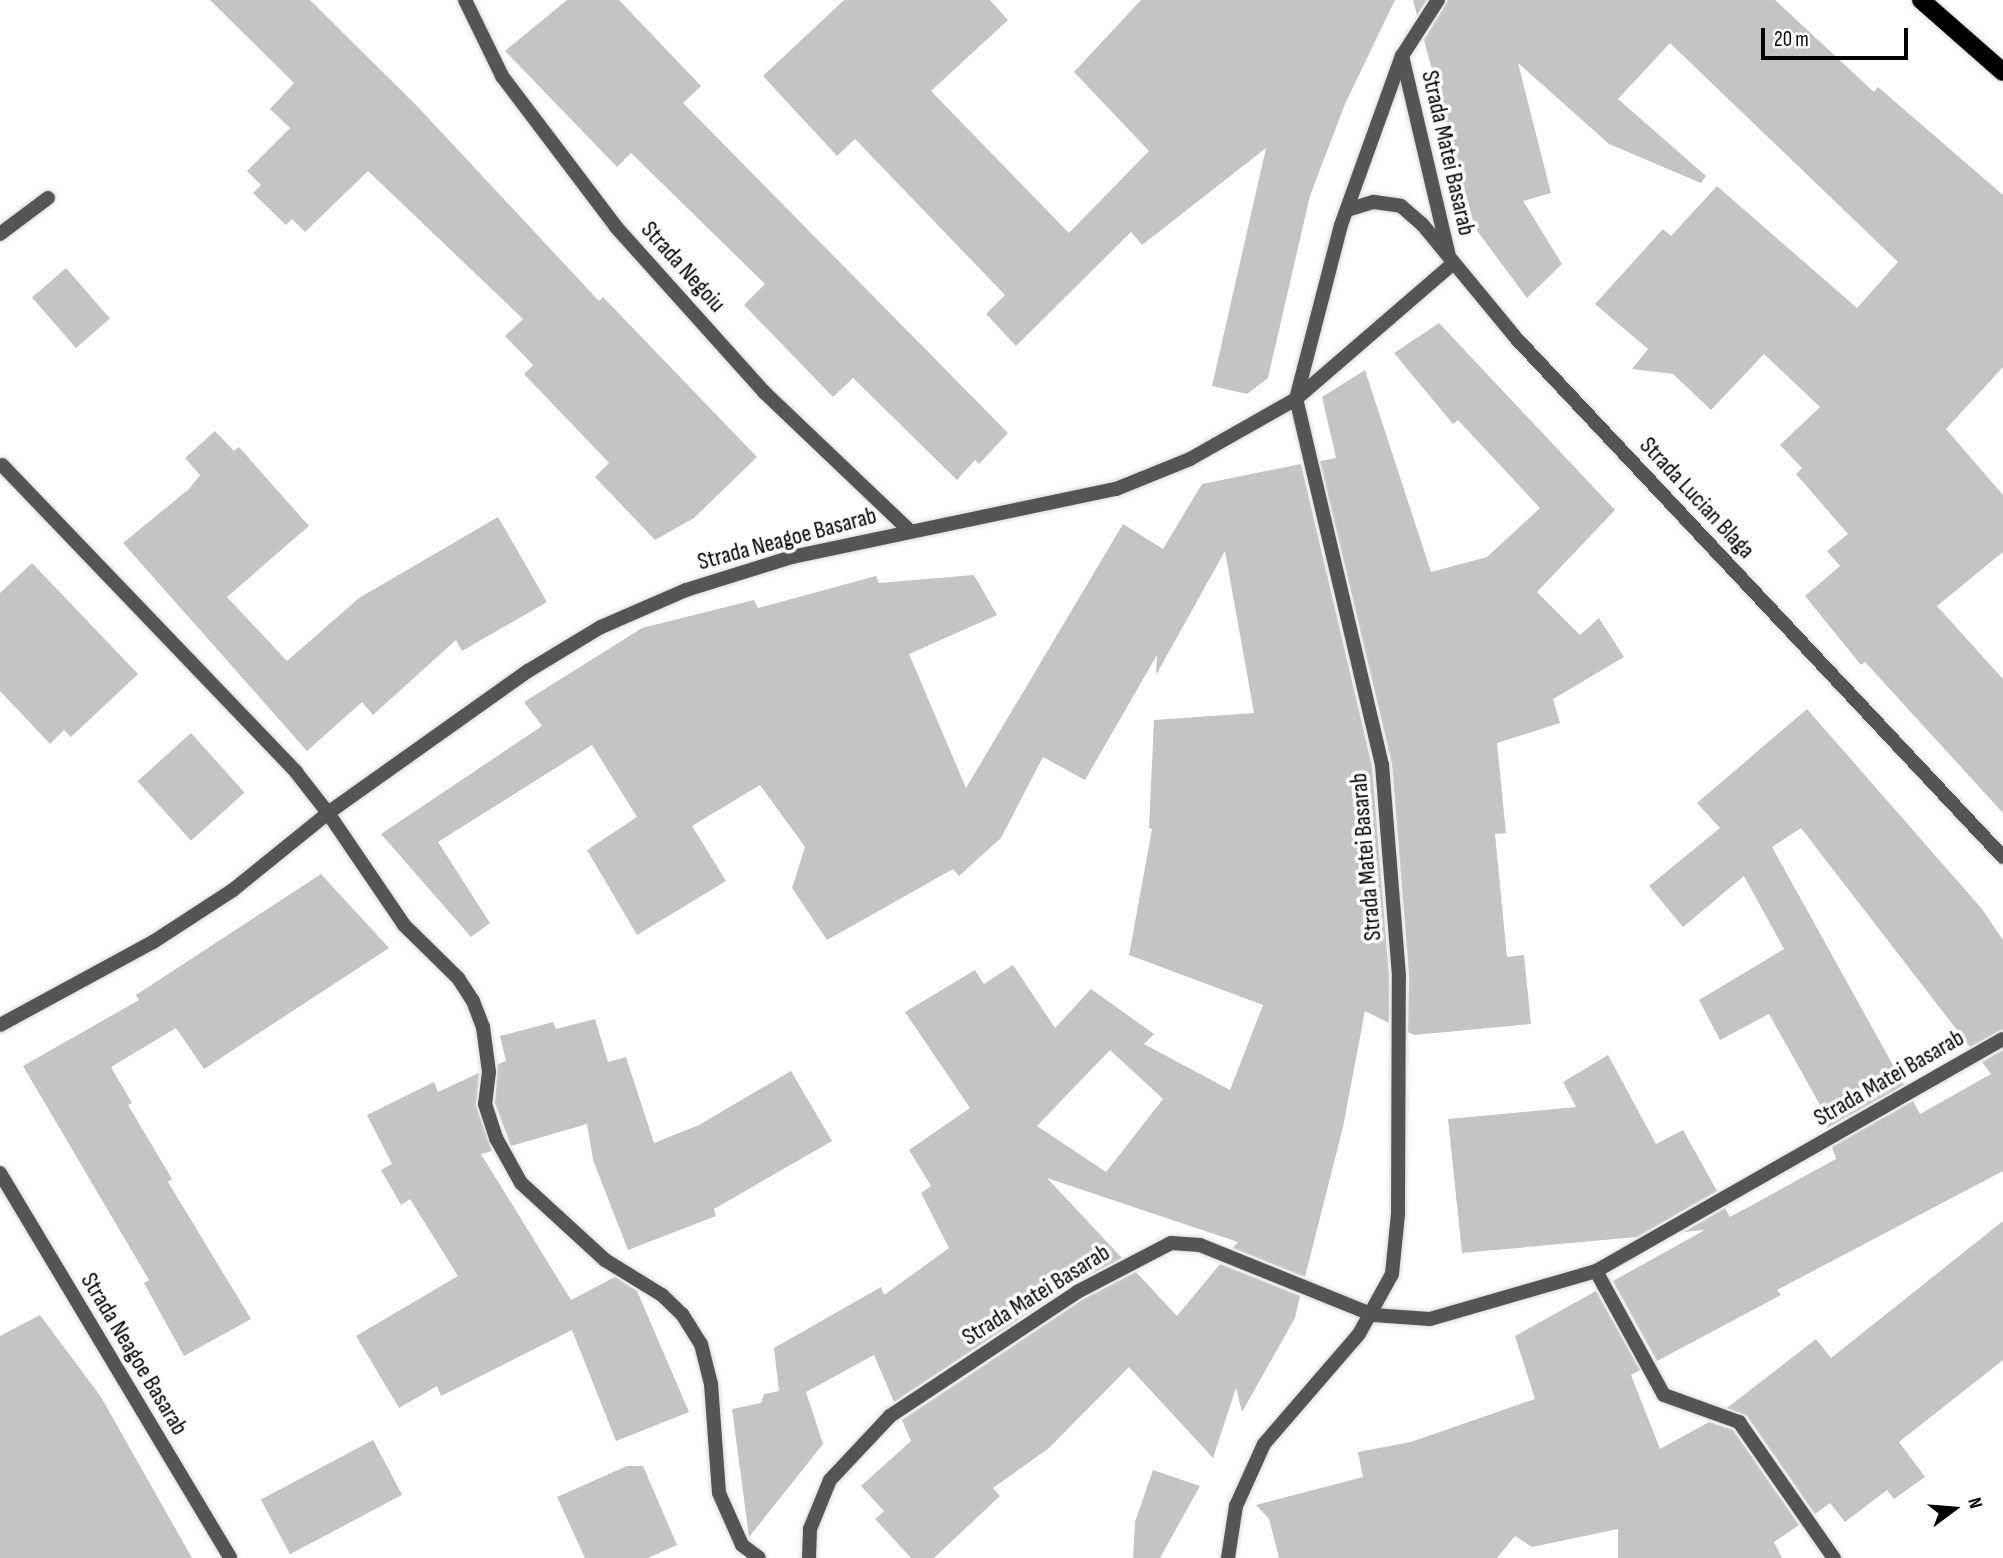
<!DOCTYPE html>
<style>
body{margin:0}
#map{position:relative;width:2003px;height:1558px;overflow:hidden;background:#fff;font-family:"Sofia Sans Condensed",sans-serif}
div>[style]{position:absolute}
.building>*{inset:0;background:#c4c4c4;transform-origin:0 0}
.roads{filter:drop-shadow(0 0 2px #dbdbdb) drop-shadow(0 0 2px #dbdbdb)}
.lane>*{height:14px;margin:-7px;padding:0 7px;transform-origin:7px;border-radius:7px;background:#555}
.street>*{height:14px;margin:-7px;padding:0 7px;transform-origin:7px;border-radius:7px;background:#555}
.primary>*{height:18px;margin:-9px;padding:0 9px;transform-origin:9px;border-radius:9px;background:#000}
span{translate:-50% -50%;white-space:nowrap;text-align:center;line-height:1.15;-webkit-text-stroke:7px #fff;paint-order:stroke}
.street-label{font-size:24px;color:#000}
.north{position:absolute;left:1919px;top:1474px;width:70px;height:70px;-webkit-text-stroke:5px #fff;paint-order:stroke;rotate:74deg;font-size:19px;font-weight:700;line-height:28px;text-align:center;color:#000}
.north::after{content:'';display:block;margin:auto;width:24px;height:32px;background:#000;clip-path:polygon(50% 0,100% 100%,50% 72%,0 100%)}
.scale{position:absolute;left:1761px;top:28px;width:147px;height:32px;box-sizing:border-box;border:4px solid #000;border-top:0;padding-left:9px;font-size:21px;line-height:24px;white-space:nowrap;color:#000;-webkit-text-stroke:5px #fff;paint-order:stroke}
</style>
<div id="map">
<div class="building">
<div style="clip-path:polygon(210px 0,310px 0,417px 106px,599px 301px,603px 297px,757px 457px,694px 518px,655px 540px,595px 477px,609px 463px,524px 374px,533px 365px,505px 336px,523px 319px,368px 171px,305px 232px,292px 219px,286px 225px,253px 193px,261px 185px,247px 171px,290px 128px,270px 109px,294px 83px)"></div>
<div style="clip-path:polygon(567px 0,619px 0,701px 86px,683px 103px,1008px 433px,979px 464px,975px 460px,957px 480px,853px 378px,833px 397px,744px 305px,765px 284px,631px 153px,617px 167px,505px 51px)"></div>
<div style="clip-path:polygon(844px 0,990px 0,1008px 20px,931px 91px,1069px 233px,1149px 151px,1074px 72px,1141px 0,1395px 0,1345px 104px,1310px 196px,1268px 378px,1247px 394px,1212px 386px,1266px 148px,1142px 245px,1131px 232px,1016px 346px,986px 314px,1005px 295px,855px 139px,837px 156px,763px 76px)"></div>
<div style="clip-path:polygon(1413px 0,1427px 0,1417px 15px)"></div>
<div style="clip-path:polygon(1448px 0,1775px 0,1874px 92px,1878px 87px,2003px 195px,2003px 367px,1946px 429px,2003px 495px,2003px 552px,1937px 606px,2003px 679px,2003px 813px,1865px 662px,1861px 665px,1805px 596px,1840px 566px,1827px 551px,1848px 534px,1796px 474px,1802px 468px,1780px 445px,1820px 407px,1764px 354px,1711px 410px,1673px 374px,1632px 369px,1648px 349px,1595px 304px,1663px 229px,1671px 236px,1717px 186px,1857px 308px,1898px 262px,1670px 43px,1618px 99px,1706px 176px,1701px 183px,1609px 144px,1518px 63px,1551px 193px,1523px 201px,1562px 264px,1527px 298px,1475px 228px,1424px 40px)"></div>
<div style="left:66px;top:268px;width:67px;height:45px;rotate:49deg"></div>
<div style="clip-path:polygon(1439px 323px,1615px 510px,1537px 592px,1580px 635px,1599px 618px,1624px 657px,1553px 699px,1560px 723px,1497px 743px,1506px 833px,1495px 834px,1507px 957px,1524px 955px,1531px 1024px,1414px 1035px,1408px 1032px,1409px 975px,1392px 764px,1320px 461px,1336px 458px,1322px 397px,1365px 370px,1431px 572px,1487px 557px,1540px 508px,1458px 420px,1453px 424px,1394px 353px)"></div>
<div style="clip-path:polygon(215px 431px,234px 451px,239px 447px,309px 526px,227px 597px,287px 661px,359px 598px,498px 517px,547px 602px,462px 651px,456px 640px,373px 715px,362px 702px,307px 751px,123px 543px,189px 489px,200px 475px,185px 458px)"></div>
<div style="clip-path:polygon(evenodd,1301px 464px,1372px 766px,1389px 976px,1389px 1023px,1365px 1011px,1343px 1127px,1305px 1277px,1233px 1248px,1238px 1242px,1047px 1178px,1122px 1258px,1072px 1284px,894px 1402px,874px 1355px,806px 1392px,823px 1444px,749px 1537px,732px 1409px,761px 1403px,764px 1394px,779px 1391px,774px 1348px,881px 1287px,884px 1295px,949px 1248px,921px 1193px,931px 1186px,909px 1150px,970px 1108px,905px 1012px,975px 970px,984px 984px,1013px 965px,1055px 1028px,1091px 989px,1154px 1034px,1144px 1044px,1230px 1090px,1263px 1005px,1129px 955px,1152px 829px,1149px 828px,1154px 720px,1254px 713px,1225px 551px,1156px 675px,1157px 655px,1085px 780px,1043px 757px,1001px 838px,959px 876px,953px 869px,827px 940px,792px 888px,805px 847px,760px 785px,692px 826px,726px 881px,637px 935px,587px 850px,637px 817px,592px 745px,438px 842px,490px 923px,471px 937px,381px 834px,542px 726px,524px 702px,642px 628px,754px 600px,758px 608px,876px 576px,879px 583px,974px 575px,997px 615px,909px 654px,966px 788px,1123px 524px,1163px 549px,1202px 484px,1301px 464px,1110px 1050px,1163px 1099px,1106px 1172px,1037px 1126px,1110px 1050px)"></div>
<div style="clip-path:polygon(32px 563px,138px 674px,71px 737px,64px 730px,50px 744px,0 691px,0 593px)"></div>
<div style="clip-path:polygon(1807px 709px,1982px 909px,2003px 940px,2003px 1029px,1970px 1047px,1801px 828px,1772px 847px,1904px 1085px,1827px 1128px,1820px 1105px,1769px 1014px,1720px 1040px,1699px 1000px,1784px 949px,1744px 876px,1683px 927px,1649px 886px,1720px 828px,1697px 803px)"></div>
<div style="left:191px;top:733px;width:80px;height:72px;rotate:48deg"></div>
<div style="clip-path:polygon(321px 874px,389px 948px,204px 1069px,176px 1028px,111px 1067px,132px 1103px,128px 1105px,172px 1179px,168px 1182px,251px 1319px,184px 1356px,144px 1283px,149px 1280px,23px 1066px,139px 1000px,136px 995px)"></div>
<div style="clip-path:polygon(595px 1019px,608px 1062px,626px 1057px,654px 1143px,699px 1125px,791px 1071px,832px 1141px,714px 1209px,716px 1216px,628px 1250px,593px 1160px,587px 1124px,511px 1146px,495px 1103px,498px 1064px,506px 1061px,500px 1036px,553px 1022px,556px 1029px)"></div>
<div style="clip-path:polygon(2003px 1050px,2003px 1171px,1777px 1290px,1781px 1295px,1657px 1361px,1613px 1281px,1705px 1230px,1684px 1232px,1725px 1208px,1730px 1217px,1836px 1159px,1832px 1147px,1913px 1101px,1920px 1114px,1991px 1074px,1982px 1062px)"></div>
<div style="clip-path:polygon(1608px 1055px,1656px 1144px,1683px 1130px,1717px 1191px,1637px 1237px,1462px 1253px,1448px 1119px,1576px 1107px,1563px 1082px)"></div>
<div style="clip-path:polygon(479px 1073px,476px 1106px,492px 1151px,481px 1154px,571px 1300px,615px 1277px,637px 1291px,689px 1412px,616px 1441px,572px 1330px,441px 1396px,437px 1386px,399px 1408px,356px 1336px,458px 1276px,410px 1199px,401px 1205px,381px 1170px,392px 1164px,367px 1115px,434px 1082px,438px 1092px)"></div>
<div style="clip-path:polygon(2003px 1221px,2003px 1360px,1899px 1442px,1925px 1477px,1894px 1499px,1887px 1490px,1845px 1522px,1830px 1503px,1815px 1514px,1747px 1416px,1727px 1408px,1816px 1339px,1831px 1358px)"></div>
<div style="clip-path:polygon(1220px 1264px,1300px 1296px,1295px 1318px,1242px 1412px,1236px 1388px,1213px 1458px,1129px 1367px,1049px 1448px,993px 1488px,1000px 1496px,934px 1558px,911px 1558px,875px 1519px,884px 1511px,861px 1486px,911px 1441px,902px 1420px,1082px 1300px,1136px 1272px,1177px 1316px)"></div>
<div style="clip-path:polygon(1596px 1291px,1640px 1370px,1631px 1375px,1660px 1449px,1709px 1422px,1733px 1430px,1799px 1525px,1774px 1542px,1782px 1558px,1618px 1558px,1618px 1529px,1532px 1547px,1515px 1536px,1497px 1558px,1279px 1558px,1269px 1519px,1256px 1505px,1363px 1477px,1358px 1452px,1411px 1442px,1535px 1399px,1515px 1336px)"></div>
<div style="clip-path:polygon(40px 1315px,101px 1397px,192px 1558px,0 1558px,0 1336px)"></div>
<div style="left:373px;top:1440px;width:62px;height:127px;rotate:62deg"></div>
<div style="clip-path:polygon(627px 1466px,643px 1466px,677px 1545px,648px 1558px,585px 1558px,557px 1497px)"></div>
<div style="clip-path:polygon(1153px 1470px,1200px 1486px,1160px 1558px,1133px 1558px,1135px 1522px)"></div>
</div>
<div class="roads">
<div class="lane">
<div style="left:0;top:234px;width:60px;rotate:-36.9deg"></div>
<div style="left:2px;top:465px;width:425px;rotate:46.2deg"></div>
<div style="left:296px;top:772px;width:52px;rotate:52deg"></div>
<div style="left:1596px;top:1271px;width:141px;rotate:61.3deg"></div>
<div style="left:1664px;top:1395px;width:80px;rotate:19.8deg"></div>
<div style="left:1739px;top:1422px;width:166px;rotate:55.1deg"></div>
</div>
<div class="street">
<div style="left:465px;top:0;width:85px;rotate:64deg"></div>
<div style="left:502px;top:76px;width:189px;rotate:52.9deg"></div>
<div style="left:616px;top:227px;width:222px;rotate:48.1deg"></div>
<div style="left:764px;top:392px;width:202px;rotate:43.6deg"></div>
<div style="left:1402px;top:56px;width:206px;rotate:76.8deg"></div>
<div style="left:1347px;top:210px;width:28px;rotate:-17deg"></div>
<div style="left:1374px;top:202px;width:27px;rotate:8deg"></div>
<div style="left:1401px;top:206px;width:28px;rotate:41deg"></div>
<div style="left:1422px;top:224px;width:146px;rotate:50.5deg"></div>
<div style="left:1515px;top:337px;width:713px;rotate:46.82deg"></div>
<div style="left:328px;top:813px;width:135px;rotate:55.8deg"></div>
<div style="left:404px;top:925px;width:76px;rotate:44.5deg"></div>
<div style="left:458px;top:978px;width:27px;rotate:57deg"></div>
<div style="left:473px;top:1001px;width:28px;rotate:69deg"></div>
<div style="left:483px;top:1027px;width:45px;rotate:82.4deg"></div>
<div style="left:489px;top:1072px;width:32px;rotate:97deg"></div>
<div style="left:485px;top:1104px;width:36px;rotate:72deg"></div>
<div style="left:496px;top:1138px;width:51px;rotate:60.9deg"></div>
<div style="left:521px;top:1183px;width:114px;rotate:42.5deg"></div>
<div style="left:605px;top:1260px;width:67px;rotate:31.6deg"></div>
<div style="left:662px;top:1295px;width:28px;rotate:44deg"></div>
<div style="left:682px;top:1314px;width:36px;rotate:58deg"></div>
<div style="left:701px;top:1344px;width:41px;rotate:76deg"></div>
<div style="left:711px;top:1384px;width:109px;rotate:85.8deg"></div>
<div style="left:719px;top:1493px;width:57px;rotate:66.1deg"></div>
<div style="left:742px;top:1545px;width:21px;rotate:37deg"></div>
<div style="left:0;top:1025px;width:174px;rotate:-28.5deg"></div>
<div style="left:153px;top:942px;width:95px;rotate:-33deg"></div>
<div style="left:233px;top:890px;width:122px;rotate:-39deg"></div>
<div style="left:328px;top:813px;width:245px;rotate:-35.4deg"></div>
<div style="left:528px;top:671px;width:85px;rotate:-31.1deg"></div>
<div style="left:601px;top:627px;width:93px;rotate:-23.5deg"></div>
<div style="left:686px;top:590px;width:111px;rotate:-17.3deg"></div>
<div style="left:792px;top:557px;width:331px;rotate:-11.9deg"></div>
<div style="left:1116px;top:489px;width:80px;rotate:-22.1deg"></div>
<div style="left:1190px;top:459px;width:122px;rotate:-29.5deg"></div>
<div style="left:1296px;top:399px;width:205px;rotate:-40.8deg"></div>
<div style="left:0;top:1173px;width:448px;rotate:59.1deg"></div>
<div style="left:809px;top:1558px;width:29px;rotate:-88deg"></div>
<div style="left:810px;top:1529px;width:53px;rotate:-67.8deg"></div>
<div style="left:830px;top:1480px;width:88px;rotate:-46.8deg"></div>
<div style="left:890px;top:1416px;width:224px;rotate:-33.5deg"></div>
<div style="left:1077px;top:1292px;width:106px;rotate:-27.5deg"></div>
<div style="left:1171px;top:1243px;width:29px;rotate:4deg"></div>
<div style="left:1200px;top:1245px;width:187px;rotate:22deg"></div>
<div style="left:1373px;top:1315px;width:57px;rotate:4deg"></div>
<div style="left:1430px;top:1319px;width:173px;rotate:-16.1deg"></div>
<div style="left:1596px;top:1271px;width:468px;rotate:-29.7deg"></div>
<div style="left:1228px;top:1558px;width:53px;rotate:-81.3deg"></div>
<div style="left:1236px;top:1506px;width:68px;rotate:-65.7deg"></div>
<div style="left:1264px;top:1444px;width:145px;rotate:-49.2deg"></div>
<div style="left:1359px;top:1334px;width:68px;rotate:-61.2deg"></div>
<div style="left:1392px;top:1274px;width:60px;rotate:-84.3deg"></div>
<div style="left:1398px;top:1214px;width:238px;rotate:-89.8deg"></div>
<div style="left:1399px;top:976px;width:212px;rotate:-94.6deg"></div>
<div style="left:1382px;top:765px;width:376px;rotate:-103.2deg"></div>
<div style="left:1296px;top:399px;width:180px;rotate:-75.5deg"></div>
<div style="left:1341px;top:225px;width:180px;rotate:-70.2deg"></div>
<div style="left:1402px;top:56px;width:67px;rotate:-57.3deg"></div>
</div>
<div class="primary">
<div style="left:1921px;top:0;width:109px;rotate:41.3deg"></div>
</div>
</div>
<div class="street-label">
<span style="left:1448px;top:153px;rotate:77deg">Strada Matei Basarab</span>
<span style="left:683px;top:267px;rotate:48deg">Strada Negoiu</span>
<span style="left:1697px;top:498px;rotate:47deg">Strada Lucian Blaga</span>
<span style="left:787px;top:539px;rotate:-15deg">Strada Neagoe Basarab</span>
<span style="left:1366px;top:857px;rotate:-95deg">Strada Matei Basarab</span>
<span style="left:1889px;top:1078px;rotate:-30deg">Strada Matei Basarab</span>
<span style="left:1036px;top:1295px;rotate:-32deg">Strada Matei Basarab</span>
<span style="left:134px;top:1354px;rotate:59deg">Strada Neagoe Basarab</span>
</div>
<div class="north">N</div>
<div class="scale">20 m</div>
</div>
